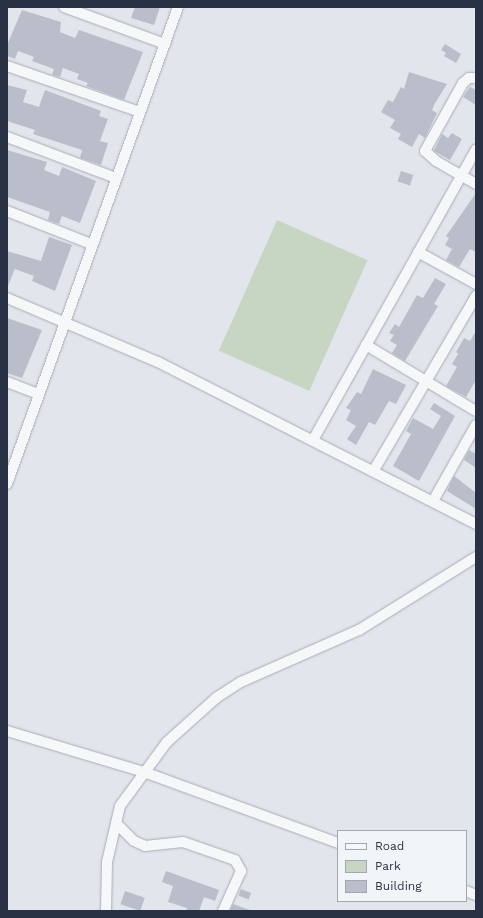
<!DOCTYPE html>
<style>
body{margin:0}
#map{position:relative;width:483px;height:918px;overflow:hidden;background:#e2e5ec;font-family:"Work Sans",sans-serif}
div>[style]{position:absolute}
.green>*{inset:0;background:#c7d6c3;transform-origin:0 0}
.building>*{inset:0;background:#b9beca;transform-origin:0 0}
.roads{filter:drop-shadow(0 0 1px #a7acb7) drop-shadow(0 0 1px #a7acb7)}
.minor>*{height:10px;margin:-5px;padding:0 5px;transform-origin:5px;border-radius:5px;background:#f5f7f9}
span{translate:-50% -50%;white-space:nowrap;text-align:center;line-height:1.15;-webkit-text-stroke:3px #f2f5f8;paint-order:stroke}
.frame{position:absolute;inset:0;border:8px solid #293245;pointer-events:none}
.legend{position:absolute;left:337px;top:830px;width:130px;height:72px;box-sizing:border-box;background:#f2f5f8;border:1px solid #a2a7b0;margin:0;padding:5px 7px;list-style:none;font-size:12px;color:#293245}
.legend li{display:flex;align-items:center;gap:8px;height:20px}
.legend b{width:20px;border:1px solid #a2a7b0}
</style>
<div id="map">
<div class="green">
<div style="left:277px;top:220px;width:99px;height:143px;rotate:24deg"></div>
</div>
<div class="building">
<div style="clip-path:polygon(135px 7px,160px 7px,154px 25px,131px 18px)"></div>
<div style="clip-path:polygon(22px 10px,61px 22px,60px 32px,75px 38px,79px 30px,143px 52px,124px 100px,86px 86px,88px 83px,77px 79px,79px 74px,63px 68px,60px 77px,52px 75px,54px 69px,32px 61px,34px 57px,18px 51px,15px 59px,7px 56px,7px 45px)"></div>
<div style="clip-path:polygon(445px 44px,461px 54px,456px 63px,444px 56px,446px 53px,441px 50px)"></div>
<div style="clip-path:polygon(409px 72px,447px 84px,435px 103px,432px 110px,437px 113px,425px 138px,419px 134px,412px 147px,398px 139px,401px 134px,390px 128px,395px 120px,381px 112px,388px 100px,393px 102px,401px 87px,404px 89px)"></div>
<div style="clip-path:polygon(7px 85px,27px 90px,23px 102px,39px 107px,45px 90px,101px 111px,99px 116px,108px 119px,100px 141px,108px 143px,101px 165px,80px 158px,82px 150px,33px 134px,35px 130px,7px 121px)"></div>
<div style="clip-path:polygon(470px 87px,476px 90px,476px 105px,463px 97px)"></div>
<div style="clip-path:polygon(452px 133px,462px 139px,450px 160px,434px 151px,442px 134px,448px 138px)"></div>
<div style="clip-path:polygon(7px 150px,47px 162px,44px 170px,59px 176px,62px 167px,96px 181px,80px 223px,62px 216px,59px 224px,48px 220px,50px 212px,7px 197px)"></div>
<div style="left:401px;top:171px;width:13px;height:11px;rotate:18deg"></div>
<div style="clip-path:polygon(476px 193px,476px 252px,470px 249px,459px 267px,446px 260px,452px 249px,445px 245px,449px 238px,446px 236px)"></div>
<div style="clip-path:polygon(49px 237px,72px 245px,55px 291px,32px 281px,34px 276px,15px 269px,7px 288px,7px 251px,41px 261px)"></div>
<div style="clip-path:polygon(435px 278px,446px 284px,434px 304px,438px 306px,405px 361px,392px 353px,397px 345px,390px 341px,394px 335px,389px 333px,395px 324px,399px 327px,417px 295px,423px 298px)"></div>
<div style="clip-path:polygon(7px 318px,42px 330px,22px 378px,7px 373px)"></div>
<div style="clip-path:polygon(476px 331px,476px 380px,466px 397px,446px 386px,457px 367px,452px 364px,458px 354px,456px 352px,464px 338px,470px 341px)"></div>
<div style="clip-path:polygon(373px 369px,406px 385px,396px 404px,389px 401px,375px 425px,369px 422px,356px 445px,347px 439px,356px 426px,346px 420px,351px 410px,346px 408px,357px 392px,361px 394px)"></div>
<div style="clip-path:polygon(434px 403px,455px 416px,419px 481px,393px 466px,411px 434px,406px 431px,413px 418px,433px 429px,441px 416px,430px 409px)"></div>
<div style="clip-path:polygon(469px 450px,476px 454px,476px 468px,464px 460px)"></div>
<div style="clip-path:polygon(454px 476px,476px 493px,476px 509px,447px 491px)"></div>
<div style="clip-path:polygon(166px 871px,219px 890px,215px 901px,204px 897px,199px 911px,186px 911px,187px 908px,168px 902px,173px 886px,162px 882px)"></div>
<div style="left:241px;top:889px;width:11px;height:7px;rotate:22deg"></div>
<div style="left:125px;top:891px;width:21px;height:14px;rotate:19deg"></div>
<div style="clip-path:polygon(233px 904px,250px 910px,250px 911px,230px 911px)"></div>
</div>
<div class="roads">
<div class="minor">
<div style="left:64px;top:7px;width:108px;rotate:20.1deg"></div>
<div style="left:7px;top:66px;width:141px;rotate:19.1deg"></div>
<div style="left:476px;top:78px;width:7px;rotate:180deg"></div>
<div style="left:469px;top:78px;width:8px;rotate:140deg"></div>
<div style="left:463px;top:83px;width:78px;rotate:119.2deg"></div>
<div style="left:425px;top:151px;width:15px;rotate:42deg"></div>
<div style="left:436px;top:161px;width:46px;rotate:29.9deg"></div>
<div style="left:7px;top:137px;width:116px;rotate:20.6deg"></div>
<div style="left:7px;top:211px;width:90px;rotate:21.4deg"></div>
<div style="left:418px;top:252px;width:66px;rotate:28.9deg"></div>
<div style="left:7px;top:298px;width:164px;rotate:23deg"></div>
<div style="left:158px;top:362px;width:357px;rotate:27deg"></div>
<div style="left:366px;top:345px;width:128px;rotate:31deg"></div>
<div style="left:7px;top:382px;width:33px;rotate:21deg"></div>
<div style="left:313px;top:440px;width:333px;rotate:-60.7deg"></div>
<div style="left:374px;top:470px;width:202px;rotate:-59.6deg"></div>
<div style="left:7px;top:484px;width:507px;rotate:-70.28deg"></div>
<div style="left:433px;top:501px;width:87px;rotate:-60.5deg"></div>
<div style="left:7px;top:731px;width:143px;rotate:16.7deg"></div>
<div style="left:144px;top:772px;width:207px;rotate:20.1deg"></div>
<div style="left:116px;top:823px;width:25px;rotate:45deg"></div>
<div style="left:134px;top:841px;width:12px;rotate:24deg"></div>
<div style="left:145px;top:846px;width:38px;rotate:-6deg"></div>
<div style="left:183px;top:842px;width:55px;rotate:19.1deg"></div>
<div style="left:235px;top:860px;width:13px;rotate:61deg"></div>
<div style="left:241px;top:871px;width:44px;rotate:114.2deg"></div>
<div style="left:466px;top:891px;width:11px;rotate:22deg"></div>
<div style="left:106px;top:911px;width:49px;rotate:-88.8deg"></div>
<div style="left:107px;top:862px;width:57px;rotate:-76.9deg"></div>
<div style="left:120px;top:806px;width:79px;rotate:-53.7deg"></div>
<div style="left:167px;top:742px;width:66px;rotate:-41.9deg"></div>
<div style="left:216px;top:698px;width:30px;rotate:-33deg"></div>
<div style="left:241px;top:682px;width:129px;rotate:-23.8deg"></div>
<div style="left:359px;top:630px;width:138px;rotate:-32deg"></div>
</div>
</div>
<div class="frame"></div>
<ul class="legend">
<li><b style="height:5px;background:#f5f7f9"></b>Road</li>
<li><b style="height:11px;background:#c7d6c3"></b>Park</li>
<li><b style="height:11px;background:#b9beca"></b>Building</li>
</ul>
</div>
